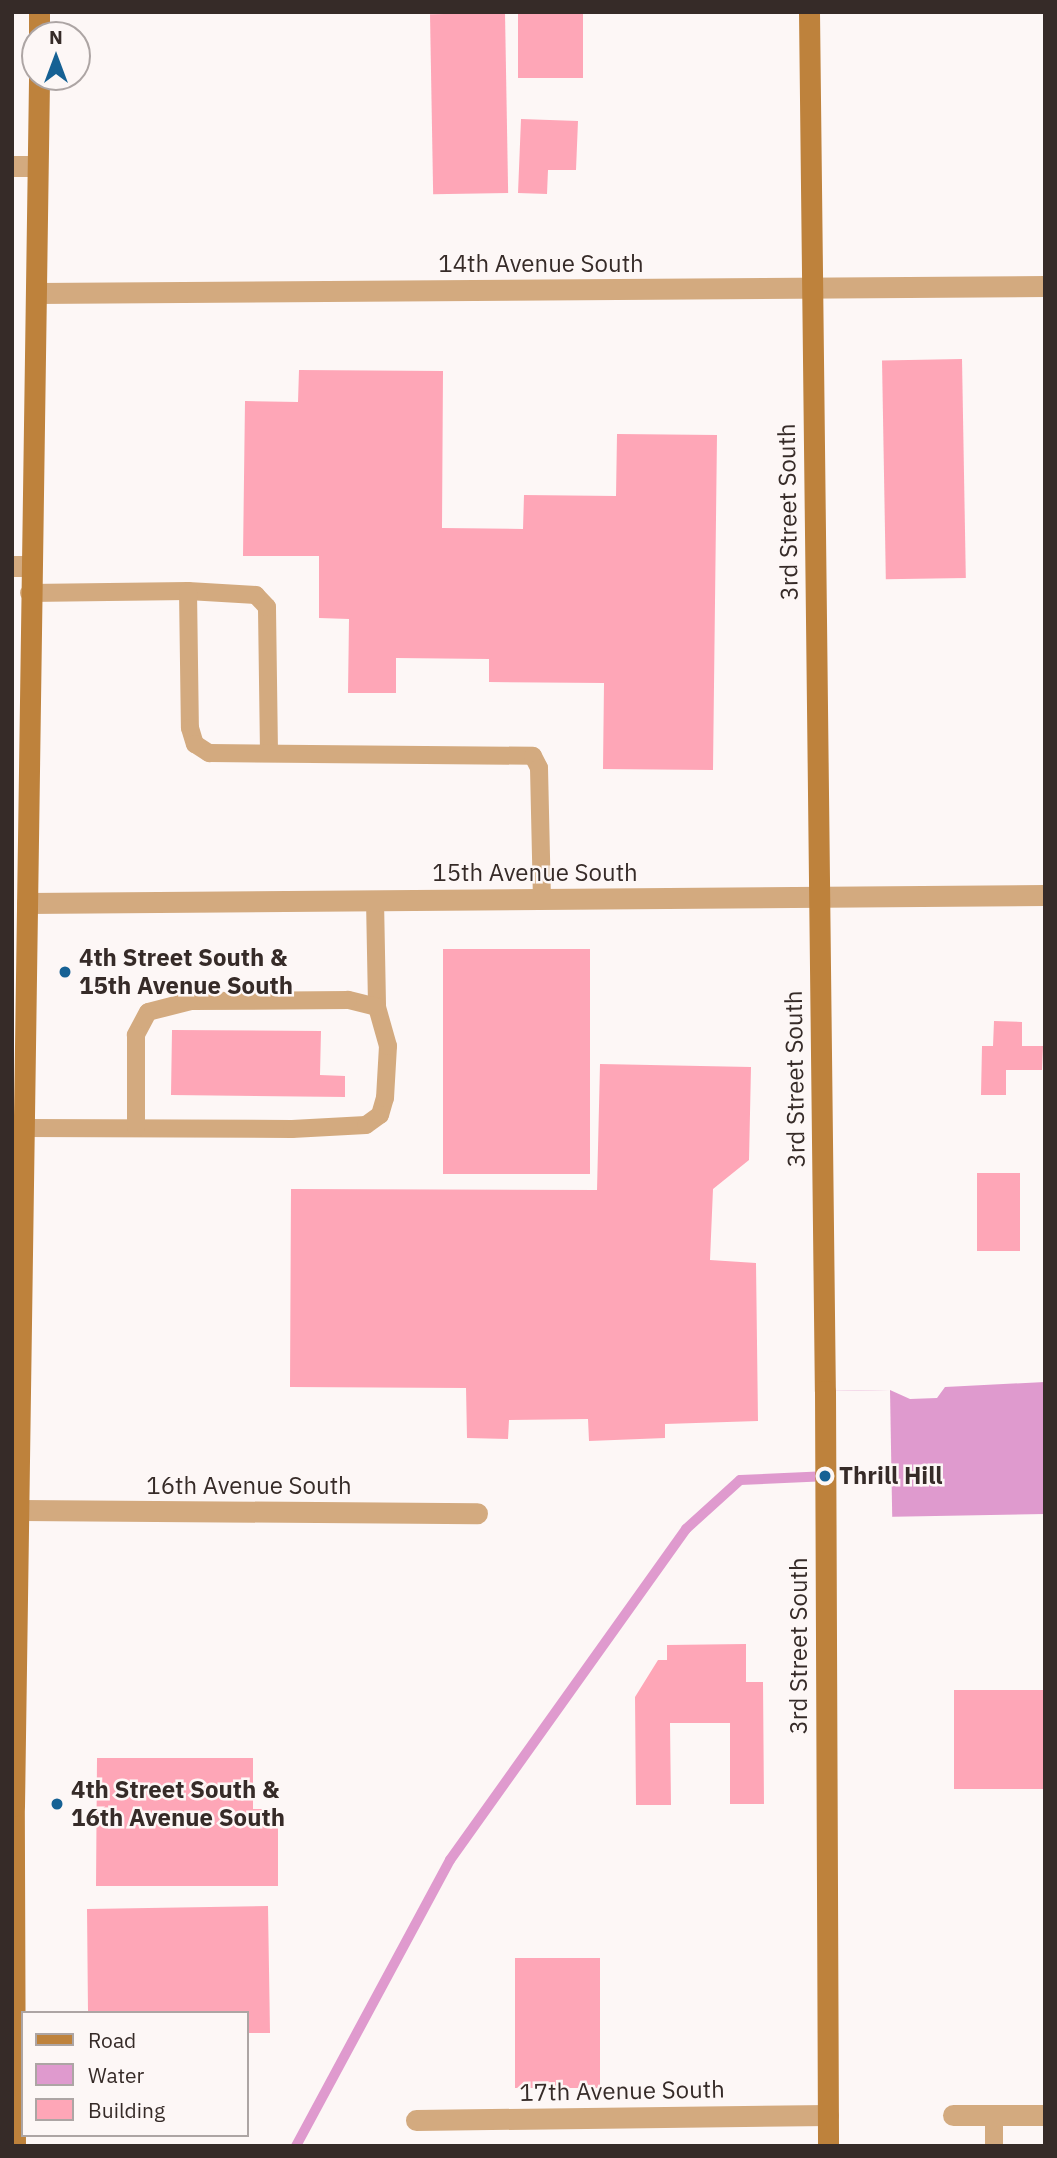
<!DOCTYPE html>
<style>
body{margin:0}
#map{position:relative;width:1057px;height:2158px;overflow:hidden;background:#fdf7f6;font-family:"IBM Plex Sans",sans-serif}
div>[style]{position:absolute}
.water>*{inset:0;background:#df9ace}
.pier>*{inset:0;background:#fdf7f6;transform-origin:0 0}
.stream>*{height:10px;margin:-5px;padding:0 5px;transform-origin:5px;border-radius:5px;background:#df9ace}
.building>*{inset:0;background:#fea6b7;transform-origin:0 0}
.lane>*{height:18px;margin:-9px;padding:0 9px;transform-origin:9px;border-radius:9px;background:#d3aa7f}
.street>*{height:21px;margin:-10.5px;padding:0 10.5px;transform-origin:10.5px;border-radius:10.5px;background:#d3aa7f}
.secondary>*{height:21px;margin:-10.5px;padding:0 10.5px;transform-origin:10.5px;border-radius:10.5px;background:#be823c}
.dots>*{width:19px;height:19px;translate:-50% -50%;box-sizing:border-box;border:4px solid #fdf7f6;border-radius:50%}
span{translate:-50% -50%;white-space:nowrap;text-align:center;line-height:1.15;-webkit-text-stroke:5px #fdf7f6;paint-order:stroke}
.street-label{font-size:24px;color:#362b28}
.poi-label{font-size:24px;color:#362b28;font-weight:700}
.left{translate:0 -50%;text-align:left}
.frame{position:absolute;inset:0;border:14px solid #362b28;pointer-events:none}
.legend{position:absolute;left:21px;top:2011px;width:228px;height:126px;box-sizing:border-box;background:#fdf7f6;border:2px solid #ada5a4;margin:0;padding:9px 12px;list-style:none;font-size:21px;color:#362b28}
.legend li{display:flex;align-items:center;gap:14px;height:35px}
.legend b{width:35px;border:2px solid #ada5a4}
.north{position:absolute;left:21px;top:21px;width:70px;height:70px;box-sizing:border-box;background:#fdf7f6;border:2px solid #ada5a4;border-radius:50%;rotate:0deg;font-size:19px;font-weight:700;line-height:28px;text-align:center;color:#362b28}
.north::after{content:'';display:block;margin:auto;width:24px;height:32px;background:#166194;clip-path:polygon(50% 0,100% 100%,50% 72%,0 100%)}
</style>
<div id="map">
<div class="water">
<div style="clip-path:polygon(1045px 1382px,1045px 1514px,825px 1518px,825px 1391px,890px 1390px,910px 1399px,937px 1398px,945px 1387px)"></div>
</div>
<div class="pier">
<div style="left:890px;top:1390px;width:130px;height:68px;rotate:89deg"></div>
</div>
<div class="stream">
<div style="left:296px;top:2146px;width:325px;rotate:-61.7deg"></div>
<div style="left:450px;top:1860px;width:407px;rotate:-54.5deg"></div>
<div style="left:686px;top:1529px;width:73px;rotate:-42.2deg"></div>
<div style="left:740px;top:1480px;width:89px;rotate:-2.6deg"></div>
</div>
<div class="building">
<div style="left:518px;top:12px;width:65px;height:66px"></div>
<div style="left:505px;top:13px;width:180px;height:75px;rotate:89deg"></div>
<div style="clip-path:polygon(521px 119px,578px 121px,576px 170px,548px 170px,547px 194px,518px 193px)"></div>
<div style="left:962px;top:359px;width:219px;height:80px;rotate:89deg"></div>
<div style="clip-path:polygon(299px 370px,443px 371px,442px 528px,523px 529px,524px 495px,616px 496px,617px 434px,717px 435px,713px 770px,603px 769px,604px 683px,489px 682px,489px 659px,396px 658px,396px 693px,348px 693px,349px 619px,319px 618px,319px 556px,243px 556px,245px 401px,298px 402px)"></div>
<div style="left:443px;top:949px;width:147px;height:225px"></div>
<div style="clip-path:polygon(994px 1021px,1022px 1022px,1022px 1046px,1043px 1046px,1042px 1070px,1006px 1070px,1006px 1095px,981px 1095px,982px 1046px,993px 1046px)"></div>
<div style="clip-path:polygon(172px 1030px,321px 1031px,320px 1075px,345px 1076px,345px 1097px,171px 1095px)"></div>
<div style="clip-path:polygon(600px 1064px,751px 1067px,749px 1160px,713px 1189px,710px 1260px,756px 1263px,758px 1421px,665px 1424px,665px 1438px,589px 1441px,588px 1419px,509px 1420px,508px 1439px,467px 1438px,466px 1388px,290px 1387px,291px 1189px,597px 1190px)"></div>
<div style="left:977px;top:1173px;width:43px;height:78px"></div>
<div style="clip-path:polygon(746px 1644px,746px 1682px,763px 1682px,764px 1804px,730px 1804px,730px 1723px,670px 1723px,671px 1805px,636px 1805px,635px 1697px,658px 1660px,667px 1660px,667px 1645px)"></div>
<div style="left:954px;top:1690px;width:91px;height:99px"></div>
<div style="clip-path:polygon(97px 1758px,253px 1758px,253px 1809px,278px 1809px,278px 1886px,96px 1886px)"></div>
<div style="clip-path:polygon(268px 1906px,270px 2033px,247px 2033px,247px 2013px,88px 2013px,87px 1909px)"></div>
<div style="left:515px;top:1958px;width:85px;height:130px"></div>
</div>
<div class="lane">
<div style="left:29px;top:593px;width:159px;rotate:-0.7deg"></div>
<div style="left:269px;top:752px;width:145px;rotate:-90.8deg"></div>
<div style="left:267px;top:607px;width:16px;rotate:-133deg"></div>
<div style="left:256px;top:595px;width:68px;rotate:-176.6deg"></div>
<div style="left:188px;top:591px;width:137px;rotate:89.2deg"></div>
<div style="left:190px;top:728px;width:17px;rotate:73deg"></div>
<div style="left:195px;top:744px;width:17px;rotate:33deg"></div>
<div style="left:209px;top:753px;width:324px;rotate:0.5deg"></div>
<div style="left:533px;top:756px;width:13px;rotate:63deg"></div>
<div style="left:539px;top:768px;width:130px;rotate:88.7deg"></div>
<div style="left:375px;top:900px;width:107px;rotate:88.9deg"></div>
<div style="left:25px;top:1128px;width:267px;rotate:0.2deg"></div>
<div style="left:292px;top:1129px;width:74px;rotate:-3.1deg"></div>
<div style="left:366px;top:1125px;width:17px;rotate:-36deg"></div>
<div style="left:380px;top:1115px;width:18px;rotate:-74deg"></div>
<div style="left:385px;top:1098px;width:52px;rotate:-86.7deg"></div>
<div style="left:388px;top:1046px;width:41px;rotate:-105.8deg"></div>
<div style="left:377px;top:1007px;width:30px;rotate:-166deg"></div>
<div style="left:348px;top:1000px;width:157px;rotate:179.6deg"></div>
<div style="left:191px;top:1001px;width:44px;rotate:165.7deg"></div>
<div style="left:148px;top:1012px;width:26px;rotate:118deg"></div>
<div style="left:136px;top:1035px;width:93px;rotate:90deg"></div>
<div style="left:994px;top:2115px;width:31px;rotate:90deg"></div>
</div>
<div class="street">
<div style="left:12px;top:166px;width:25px"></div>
<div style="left:37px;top:293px;width:1008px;rotate:-0.4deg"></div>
<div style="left:12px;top:566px;width:17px"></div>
<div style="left:27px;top:903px;width:1018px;rotate:-0.45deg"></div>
<div style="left:21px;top:1510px;width:456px;rotate:0.4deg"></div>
<div style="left:953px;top:2115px;width:92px"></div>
<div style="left:416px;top:2120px;width:412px;rotate:-0.7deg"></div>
</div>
<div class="secondary">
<div style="left:809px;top:12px;width:1379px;rotate:89.34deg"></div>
<div style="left:825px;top:1391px;width:755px;rotate:89.77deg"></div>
<div style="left:39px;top:35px;width:23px;rotate:-90deg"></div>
<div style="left:15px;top:2146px;width:340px;rotate:-90.2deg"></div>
<div style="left:14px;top:1806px;width:1729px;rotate:-89.17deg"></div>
</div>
<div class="dots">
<div style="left:65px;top:972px;background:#166194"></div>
<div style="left:825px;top:1476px;background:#166194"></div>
<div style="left:57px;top:1804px;background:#166194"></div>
</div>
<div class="street-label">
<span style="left:541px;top:264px">14th Avenue South</span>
<span style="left:788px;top:512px;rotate:-91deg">3rd Street South</span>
<span style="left:535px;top:873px">15th Avenue South</span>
<span style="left:795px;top:1079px;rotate:-91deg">3rd Street South</span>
<span style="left:249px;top:1486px">16th Avenue South</span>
<span style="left:799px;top:1646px;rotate:-90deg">3rd Street South</span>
<span style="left:622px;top:2091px;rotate:-1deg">17th Avenue South</span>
</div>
<div class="poi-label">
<span class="left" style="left:79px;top:972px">4th Street South &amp;<br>15th Avenue South</span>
<span class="left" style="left:839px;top:1476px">Thrill Hill</span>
<span class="left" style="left:71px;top:1804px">4th Street South &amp;<br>16th Avenue South</span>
</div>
<div class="frame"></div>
<ul class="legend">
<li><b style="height:9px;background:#be823c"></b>Road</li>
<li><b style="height:19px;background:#df9ace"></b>Water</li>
<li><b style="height:19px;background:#fea6b7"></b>Building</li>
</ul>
<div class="north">N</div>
</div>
